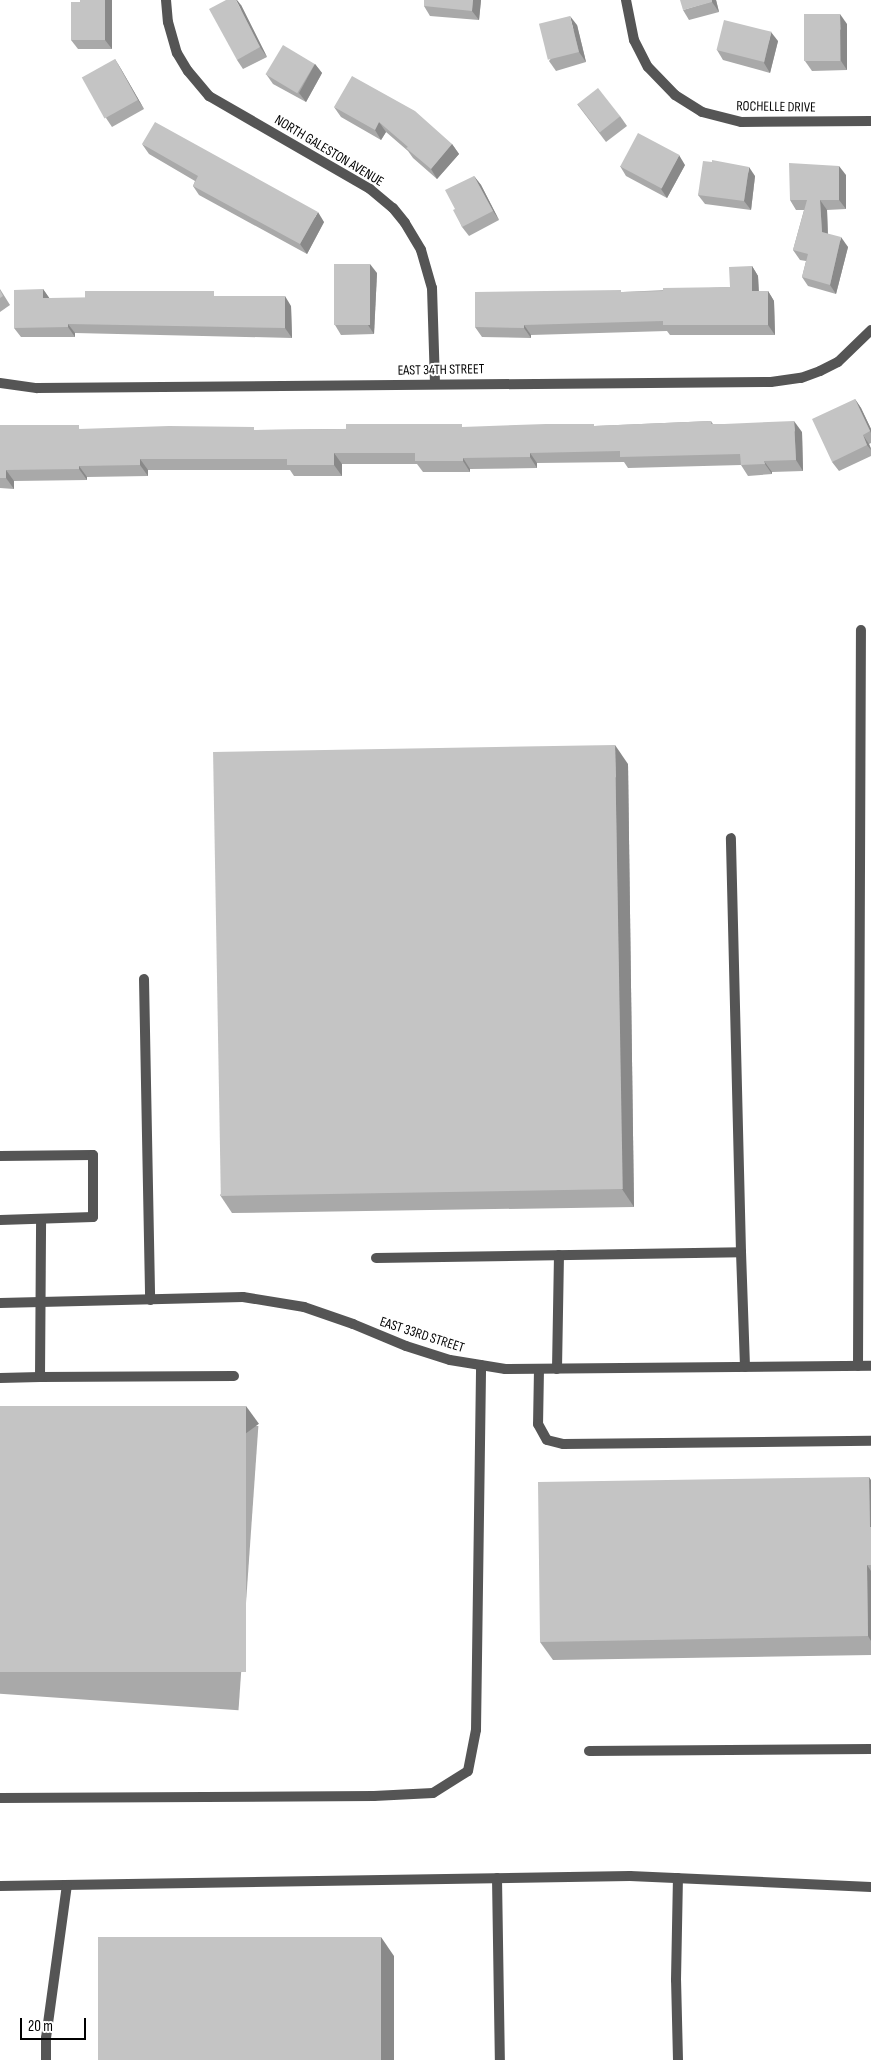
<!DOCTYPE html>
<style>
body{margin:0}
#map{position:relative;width:871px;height:2060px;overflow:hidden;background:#fff;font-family:"Sofia Sans Condensed",sans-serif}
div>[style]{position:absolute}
.lane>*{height:10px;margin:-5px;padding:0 5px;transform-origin:5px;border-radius:5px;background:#555}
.street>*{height:10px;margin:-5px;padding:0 5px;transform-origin:5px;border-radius:5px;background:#555}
.wall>*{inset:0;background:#a9a9a9;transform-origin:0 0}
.shaded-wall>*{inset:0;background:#898989;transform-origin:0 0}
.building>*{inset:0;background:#c4c4c4;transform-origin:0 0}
span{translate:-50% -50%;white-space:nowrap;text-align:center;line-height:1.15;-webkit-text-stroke:4px #fff;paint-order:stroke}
.street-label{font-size:14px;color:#000}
.scale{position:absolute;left:20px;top:2018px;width:66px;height:22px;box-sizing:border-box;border:2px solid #000;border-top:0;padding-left:6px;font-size:15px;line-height:18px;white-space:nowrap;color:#000;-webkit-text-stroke:4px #fff;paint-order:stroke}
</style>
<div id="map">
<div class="lane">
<div style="left:144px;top:979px;width:321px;rotate:88.9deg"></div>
<div style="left:0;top:1156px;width:93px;rotate:-0.6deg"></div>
<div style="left:93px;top:1155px;width:62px;rotate:90deg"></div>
<div style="left:93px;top:1217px;width:93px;rotate:178.2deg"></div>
<div style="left:741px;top:1252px;width:115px;rotate:88deg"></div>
<div style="left:376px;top:1258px;width:365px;rotate:-0.9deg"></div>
<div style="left:741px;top:1252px;width:414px;rotate:-91.4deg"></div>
<div style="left:858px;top:1366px;width:736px;rotate:-89.77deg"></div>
<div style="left:539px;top:1369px;width:55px;rotate:91deg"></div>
<div style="left:538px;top:1424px;width:18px;rotate:61deg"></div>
<div style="left:547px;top:1440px;width:16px;rotate:14deg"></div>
<div style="left:563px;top:1444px;width:308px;rotate:-0.6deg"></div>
<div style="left:557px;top:1369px;width:114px;rotate:-89deg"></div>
<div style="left:40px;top:1377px;width:194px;rotate:-0.3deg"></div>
<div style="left:0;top:1378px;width:40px;rotate:-1.4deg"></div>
<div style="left:40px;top:1377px;width:157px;rotate:-89.6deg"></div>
<div style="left:589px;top:1751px;width:282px;rotate:-0.4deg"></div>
<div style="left:0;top:1798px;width:374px;rotate:-0.3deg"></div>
<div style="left:374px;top:1796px;width:59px;rotate:-2.9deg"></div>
<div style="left:433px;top:1793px;width:41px;rotate:-32.2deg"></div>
<div style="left:468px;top:1771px;width:42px;rotate:-79deg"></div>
<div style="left:476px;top:1730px;width:365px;rotate:-89.2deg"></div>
<div style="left:497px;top:1878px;width:182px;rotate:89.1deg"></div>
<div style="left:0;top:1886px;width:630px;rotate:-0.91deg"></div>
<div style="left:630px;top:1876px;width:241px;rotate:2.6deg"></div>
<div style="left:46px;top:2060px;width:22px;rotate:-90deg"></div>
<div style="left:46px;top:2038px;width:154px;rotate:-82.2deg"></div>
<div style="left:678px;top:2060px;width:80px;rotate:-91.4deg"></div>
<div style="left:676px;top:1980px;width:102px;rotate:-88.9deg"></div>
</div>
<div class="street">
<div style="left:166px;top:0;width:22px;rotate:85deg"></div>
<div style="left:168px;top:22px;width:32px;rotate:74deg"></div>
<div style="left:177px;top:53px;width:21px;rotate:59deg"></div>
<div style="left:188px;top:71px;width:33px;rotate:50deg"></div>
<div style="left:209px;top:96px;width:186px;rotate:30deg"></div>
<div style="left:370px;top:189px;width:30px;rotate:40deg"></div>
<div style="left:393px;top:208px;width:19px;rotate:51deg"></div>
<div style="left:405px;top:223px;width:31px;rotate:59deg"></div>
<div style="left:421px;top:250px;width:40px;rotate:74deg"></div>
<div style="left:432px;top:288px;width:96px;rotate:88.2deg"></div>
<div style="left:626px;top:0;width:41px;rotate:78.7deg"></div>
<div style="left:634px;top:40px;width:30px;rotate:63deg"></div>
<div style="left:648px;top:67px;width:39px;rotate:46deg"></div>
<div style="left:675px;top:95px;width:32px;rotate:32deg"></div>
<div style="left:702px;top:112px;width:40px;rotate:14.4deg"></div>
<div style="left:741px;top:122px;width:130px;rotate:-0.4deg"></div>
<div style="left:0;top:383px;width:37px;rotate:8deg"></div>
<div style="left:37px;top:388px;width:734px;rotate:-0.47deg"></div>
<div style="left:771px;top:382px;width:30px;rotate:-8deg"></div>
<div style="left:801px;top:378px;width:20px;rotate:-20deg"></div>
<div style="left:820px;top:371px;width:20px;rotate:-27deg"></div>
<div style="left:838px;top:362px;width:46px;rotate:-44.1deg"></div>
<div style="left:0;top:1303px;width:243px;rotate:-1.4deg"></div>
<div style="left:243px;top:1297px;width:62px;rotate:9.3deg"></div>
<div style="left:304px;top:1307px;width:52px;rotate:19.1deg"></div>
<div style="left:353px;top:1324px;width:57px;rotate:22.5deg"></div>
<div style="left:406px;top:1346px;width:46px;rotate:17.7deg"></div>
<div style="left:450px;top:1360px;width:56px;rotate:9.3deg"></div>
<div style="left:505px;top:1369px;width:366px;rotate:-0.5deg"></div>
</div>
<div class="wall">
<div style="clip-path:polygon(112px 0,112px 49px,78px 49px,71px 40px,80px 2px)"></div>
<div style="clip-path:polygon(481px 0,479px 20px,430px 16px,424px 6px)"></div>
<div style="clip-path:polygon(716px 0,719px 12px,689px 20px,683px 10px)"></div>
<div style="clip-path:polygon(241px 5px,267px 57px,243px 69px,237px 60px)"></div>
<div style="clip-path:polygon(847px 24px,847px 70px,812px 71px,805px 61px)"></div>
<div style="clip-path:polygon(577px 25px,586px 62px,556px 71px,549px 61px)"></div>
<div style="clip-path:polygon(778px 41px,770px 73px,723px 60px,717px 50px)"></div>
<div style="clip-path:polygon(115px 59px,121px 69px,144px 109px,112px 127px,106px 118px)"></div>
<div style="clip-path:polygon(315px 64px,322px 73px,306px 102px,273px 84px,266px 74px)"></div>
<div style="clip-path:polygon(577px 104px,620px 116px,627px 126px,606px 142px)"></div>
<div style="clip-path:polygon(334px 107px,452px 144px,459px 154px,437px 179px,413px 158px,408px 151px,386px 132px,381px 140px,341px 117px)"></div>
<div style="clip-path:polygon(142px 144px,324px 222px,307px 254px,199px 195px,193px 186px,195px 181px,149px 154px)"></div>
<div style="clip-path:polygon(712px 162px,755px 176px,751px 210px,705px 204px,698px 195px)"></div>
<div style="clip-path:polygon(685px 165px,667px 198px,626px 176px,620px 166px)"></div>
<div style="clip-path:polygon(846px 175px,846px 209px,827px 210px,828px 234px,848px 247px,836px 294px,808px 286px,802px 277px,806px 261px,800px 260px,793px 250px,804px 210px,796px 210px,790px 200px)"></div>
<div style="clip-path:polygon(474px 176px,481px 185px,499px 220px,469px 236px,462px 227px,455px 209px)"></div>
<div style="clip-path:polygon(752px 266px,758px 276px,759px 291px,768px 291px,774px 301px,775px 335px,670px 335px,667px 331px,531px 335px,531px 338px,482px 337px,475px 327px,623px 292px,730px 287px)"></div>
<div style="clip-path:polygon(377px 273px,374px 334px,341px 335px,335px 325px)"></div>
<div style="clip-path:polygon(0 289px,10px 305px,0 312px)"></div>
<div style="clip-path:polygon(43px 289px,49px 298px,218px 296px,291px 306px,292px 338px,75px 333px,75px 337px,21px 337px,14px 328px)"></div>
<div style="clip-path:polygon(855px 399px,861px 408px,871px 429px,871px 443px,869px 444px,871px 448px,871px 456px,839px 471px,832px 462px)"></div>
<div style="clip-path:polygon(711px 421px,713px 424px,802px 432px,803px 471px,772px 472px,772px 474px,748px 476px,741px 465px,628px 468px,624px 462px,537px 463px,537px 468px,470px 469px,470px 472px,423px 472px,417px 464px,342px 464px,342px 476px,294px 476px,290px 470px,148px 470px,148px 476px,87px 477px,87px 480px,14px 481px,14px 489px,0 488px,0 425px,81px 429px,256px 430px,595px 426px)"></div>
<div style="clip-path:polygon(628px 764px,634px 1207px,232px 1213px,220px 1195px)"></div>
<div style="left:0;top:1408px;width:259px;height:285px;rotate:4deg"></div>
<div style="clip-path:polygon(871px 1480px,871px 1655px,553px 1660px,540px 1642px)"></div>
</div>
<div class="shaded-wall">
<div style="clip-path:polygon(105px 0,112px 0,112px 49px,105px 40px)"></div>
<div style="clip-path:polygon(236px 0,237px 0,241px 5px,267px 57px,260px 47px)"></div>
<div style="clip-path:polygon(473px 0,481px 0,479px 20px,472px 11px)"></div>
<div style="clip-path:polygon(712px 0,716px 0,719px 12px,712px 2px)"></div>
<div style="clip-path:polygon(840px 14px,847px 24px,847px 70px,841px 61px)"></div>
<div style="clip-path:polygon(570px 16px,577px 25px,586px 62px,579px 52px)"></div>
<div style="clip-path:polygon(771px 32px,778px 41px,770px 73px,764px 63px)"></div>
<div style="clip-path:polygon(115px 59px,121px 69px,144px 109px,138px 100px)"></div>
<div style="clip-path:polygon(315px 64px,322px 73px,306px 102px,299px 93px)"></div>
<div style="clip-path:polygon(379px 122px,386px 132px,381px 140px,375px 130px)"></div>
<div style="clip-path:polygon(452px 144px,459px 154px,437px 179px,431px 169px)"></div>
<div style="clip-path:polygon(679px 155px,685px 165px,667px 198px,661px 189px)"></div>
<div style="clip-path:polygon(839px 166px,846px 175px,846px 209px,839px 200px)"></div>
<div style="clip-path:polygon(749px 167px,755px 176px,751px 210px,744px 201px)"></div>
<div style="clip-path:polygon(474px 176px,481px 185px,499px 220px,493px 211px)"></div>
<div style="clip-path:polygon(820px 200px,827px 210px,828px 241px,822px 232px)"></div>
<div style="clip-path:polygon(318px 212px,324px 222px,307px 254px,300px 244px)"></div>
<div style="clip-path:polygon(841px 237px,848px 247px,836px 294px,830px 285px)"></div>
<div style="clip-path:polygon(370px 264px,377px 273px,374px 334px,368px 325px)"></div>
<div style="clip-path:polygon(752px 266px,758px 276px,759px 301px,752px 291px)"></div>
<div style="clip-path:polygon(43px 289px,50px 299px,43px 298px)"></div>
<div style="clip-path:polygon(768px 291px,774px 301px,775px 335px,768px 325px)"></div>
<div style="clip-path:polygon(285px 296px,291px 306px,292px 338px,285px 328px)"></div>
<div style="clip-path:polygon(68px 324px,75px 333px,75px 337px,68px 327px)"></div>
<div style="clip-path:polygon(524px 325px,531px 335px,531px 338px,524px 328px)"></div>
<div style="clip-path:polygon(855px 399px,861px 408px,871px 429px,871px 433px)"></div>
<div style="clip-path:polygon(794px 421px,802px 432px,803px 471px,796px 460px)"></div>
<div style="clip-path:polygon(863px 435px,869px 444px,871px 450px,867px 445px)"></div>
<div style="clip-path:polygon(334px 453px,342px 464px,342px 476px,334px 465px)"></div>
<div style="clip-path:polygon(530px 453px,537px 463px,537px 468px,530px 457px)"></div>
<div style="clip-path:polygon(463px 458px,470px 469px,470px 472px,463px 461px)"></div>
<div style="clip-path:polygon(140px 459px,148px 470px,148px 476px,140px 465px)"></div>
<div style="clip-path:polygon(764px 461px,772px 472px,772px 474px,765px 464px)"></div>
<div style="clip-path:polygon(79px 466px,87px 477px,87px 480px,79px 469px)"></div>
<div style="clip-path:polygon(6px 470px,14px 481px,14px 489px,6px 478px)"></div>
<div style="clip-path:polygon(615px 745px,628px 764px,634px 1207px,622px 1189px)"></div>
<div style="left:246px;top:1406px;width:22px;height:266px;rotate:54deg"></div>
<div style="clip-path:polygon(869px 1477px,871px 1480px,871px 1529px,870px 1527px)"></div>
<div style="clip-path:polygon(867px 1565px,871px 1571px,871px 1641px,868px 1636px)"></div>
<div style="clip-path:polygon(381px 1937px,394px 1956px,394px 2060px,381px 2060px)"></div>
</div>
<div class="building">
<div style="clip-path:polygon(80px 0,105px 0,105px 40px,71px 40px,71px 2px,80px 2px)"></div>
<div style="clip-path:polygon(226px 0,236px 0,260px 47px,237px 60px,209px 9px)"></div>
<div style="clip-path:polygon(424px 0,473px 0,472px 11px,424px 6px)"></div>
<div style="clip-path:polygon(680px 0,712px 0,712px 2px,683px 10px)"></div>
<div style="left:804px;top:14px;width:36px;height:47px"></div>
<div style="left:570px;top:16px;width:37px;height:32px;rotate:76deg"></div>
<div style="left:724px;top:20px;width:49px;height:31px;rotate:14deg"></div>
<div style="left:283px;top:45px;width:37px;height:34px;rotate:31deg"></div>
<div style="left:115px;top:59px;width:47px;height:38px;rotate:61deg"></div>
<div style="clip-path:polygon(352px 76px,415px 111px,452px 144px,431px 169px,406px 148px,408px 147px,379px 122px,375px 130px,334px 107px)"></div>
<div style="left:598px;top:88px;width:36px;height:26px;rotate:52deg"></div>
<div style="clip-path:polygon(155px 122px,318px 212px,300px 244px,193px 186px,198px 176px,142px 144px)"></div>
<div style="left:638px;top:133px;width:47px;height:38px;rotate:28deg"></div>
<div style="clip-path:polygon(712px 160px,749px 167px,744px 201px,698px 195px,703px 161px,712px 162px)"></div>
<div style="clip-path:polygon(789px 163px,839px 166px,839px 200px,820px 200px,822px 232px,841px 237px,830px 285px,802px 277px,808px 254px,793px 250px,807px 200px,790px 200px)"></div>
<div style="clip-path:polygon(474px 176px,493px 211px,462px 227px,453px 210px,455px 209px,445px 190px)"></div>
<div style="left:334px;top:264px;width:36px;height:61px"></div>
<div style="clip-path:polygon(752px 266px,752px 291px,768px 291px,768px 325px,663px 325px,663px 321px,524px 325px,524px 328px,475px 327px,475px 292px,621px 290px,621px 292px,663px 291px,663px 288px,730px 287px,729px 267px)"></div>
<div style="clip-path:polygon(43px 289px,43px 298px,85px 298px,85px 291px,214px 291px,214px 296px,285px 296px,285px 328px,68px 324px,68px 327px,14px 328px,14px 290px)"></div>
<div style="clip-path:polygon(0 290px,3px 296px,0 298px)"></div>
<div style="clip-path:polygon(855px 399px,870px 431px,863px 435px,867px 445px,832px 462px,812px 419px)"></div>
<div style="clip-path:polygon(711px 421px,711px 424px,724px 424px,794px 421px,796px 460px,764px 461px,765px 464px,741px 465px,740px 454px,620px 457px,620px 451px,530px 453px,530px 457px,463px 458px,463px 461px,415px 461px,415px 453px,334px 453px,334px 465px,287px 465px,287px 459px,140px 459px,140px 465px,79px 466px,79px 469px,6px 470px,6px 478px,0 478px,0 425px,79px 425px,79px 429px,169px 426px,254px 427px,254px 430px,346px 429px,346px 424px,462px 424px,462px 427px,546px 424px,594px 424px,594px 426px)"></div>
<div style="left:615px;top:745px;width:444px;height:402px;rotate:89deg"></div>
<div style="left:246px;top:1406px;width:266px;height:246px;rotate:90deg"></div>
<div style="clip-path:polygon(869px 1477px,870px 1527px,871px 1527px,871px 1565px,867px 1565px,868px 1636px,540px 1642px,538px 1482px)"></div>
<div style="left:98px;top:1937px;width:283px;height:123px"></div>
</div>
<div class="street-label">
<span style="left:776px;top:107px;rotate:1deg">ROCHELLE DRIVE</span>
<span style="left:329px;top:151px;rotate:31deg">NORTH GALESTON AVENUE</span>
<span style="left:441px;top:370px;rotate:-1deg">EAST 34TH STREET</span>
<span style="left:422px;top:1335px;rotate:18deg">EAST 33RD STREET</span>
</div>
<div class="scale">20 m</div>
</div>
